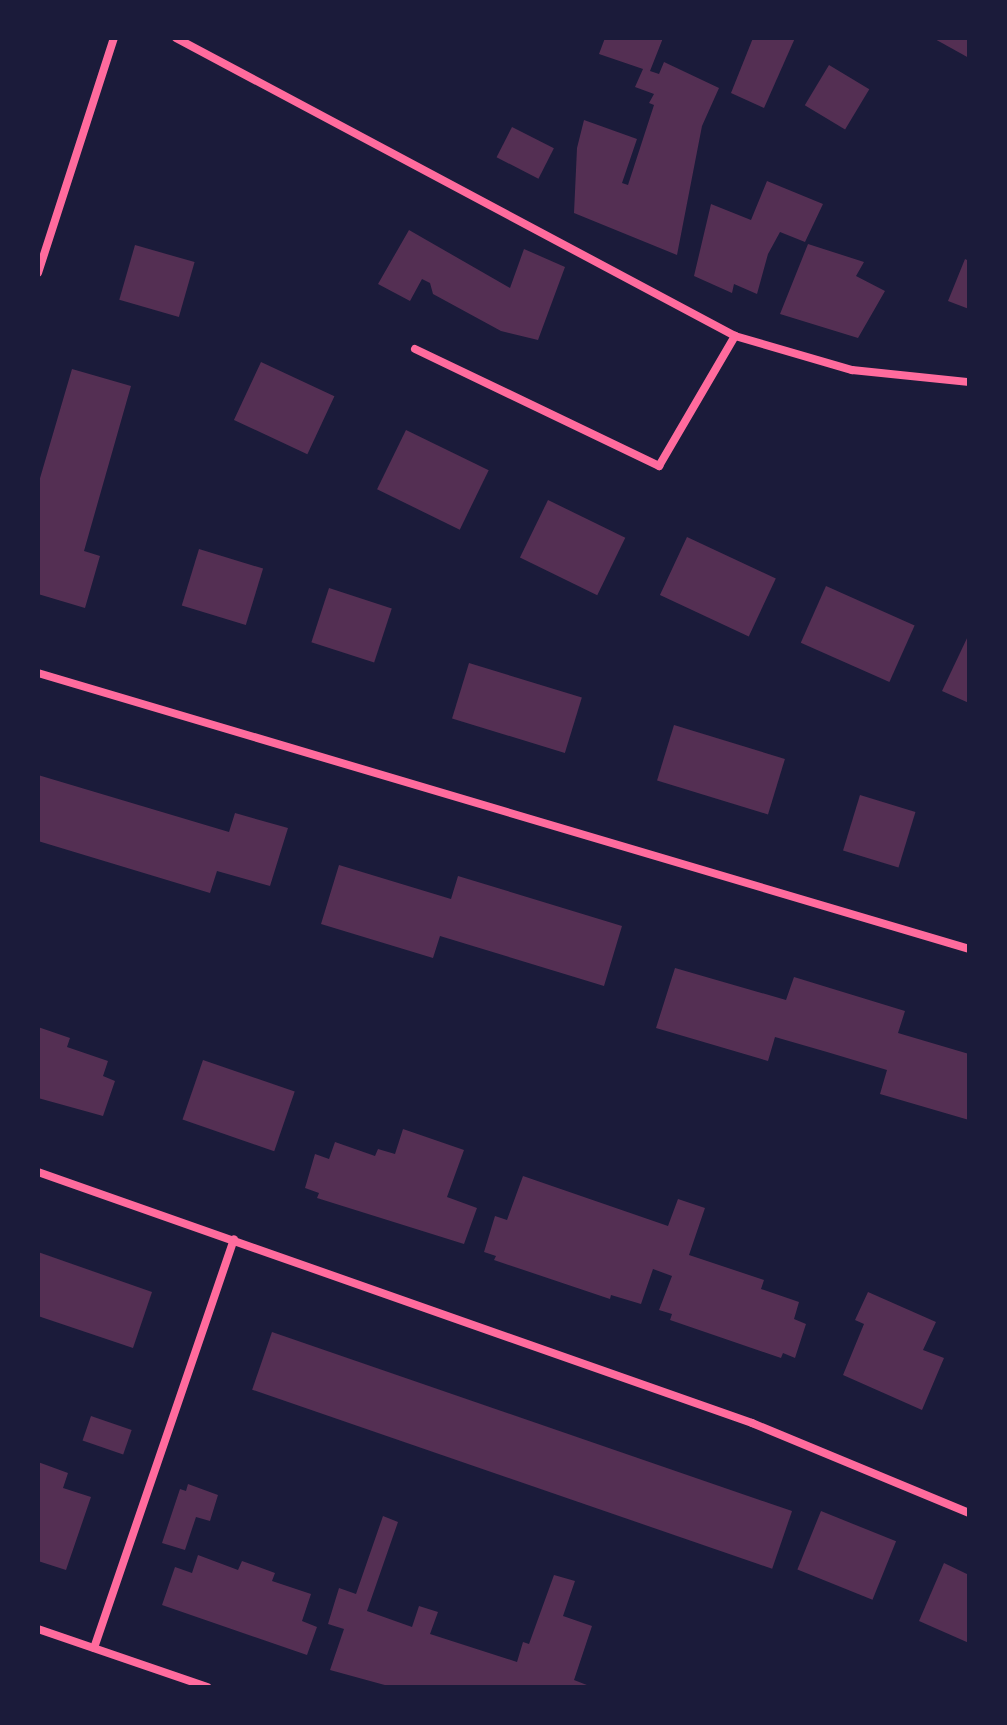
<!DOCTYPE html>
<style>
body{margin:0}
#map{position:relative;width:1007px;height:1725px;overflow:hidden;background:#1b1b3a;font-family:"Fira Sans Condensed",sans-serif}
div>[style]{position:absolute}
.building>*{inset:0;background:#542f53;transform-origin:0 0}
.minor>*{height:8px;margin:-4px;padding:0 4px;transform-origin:4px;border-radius:4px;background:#ff6b9d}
span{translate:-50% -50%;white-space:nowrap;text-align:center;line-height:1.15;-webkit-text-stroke:6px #1b1b3a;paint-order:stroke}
.frame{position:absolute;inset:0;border:40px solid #1b1b3a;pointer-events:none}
</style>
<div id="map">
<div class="building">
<div style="clip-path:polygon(605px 38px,663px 38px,650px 71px,659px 74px,664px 62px,719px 88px,702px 126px,677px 255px,574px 213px,577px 148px,584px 120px,637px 139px,622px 183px,628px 185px,654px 105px,649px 103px,654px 94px,635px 87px,643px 69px,599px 54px)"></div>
<div style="clip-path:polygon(753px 38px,795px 38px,764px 108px,731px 93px)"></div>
<div style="clip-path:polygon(933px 38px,969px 38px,969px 58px)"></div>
<div style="left:829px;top:65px;width:47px;height:47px;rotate:31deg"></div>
<div style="left:512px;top:127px;width:47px;height:34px;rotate:27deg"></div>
<div style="clip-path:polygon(767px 181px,823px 204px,805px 242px,780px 232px,768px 254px,757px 294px,734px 284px,732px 293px,694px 276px,711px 204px,751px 220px)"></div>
<div style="clip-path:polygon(409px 230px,510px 288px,524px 249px,565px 267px,538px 340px,501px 331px,433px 294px,430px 283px,422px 279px,410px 301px,378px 284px)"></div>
<div style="clip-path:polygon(808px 244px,864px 262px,856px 276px,885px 291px,858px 338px,780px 314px)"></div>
<div style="left:135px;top:245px;width:62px;height:57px;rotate:16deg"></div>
<div style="clip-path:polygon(965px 259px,969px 261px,969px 309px,948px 301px)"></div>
<div style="left:261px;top:362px;width:81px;height:64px;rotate:25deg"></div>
<div style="clip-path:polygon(72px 369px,131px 386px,84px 551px,100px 556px,85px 608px,38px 594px,38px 485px)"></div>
<div style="left:406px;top:430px;width:92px;height:66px;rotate:26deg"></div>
<div style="left:548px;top:500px;width:86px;height:64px;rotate:26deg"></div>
<div style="left:687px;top:537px;width:98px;height:64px;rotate:25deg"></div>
<div style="left:199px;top:549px;width:67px;height:59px;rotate:17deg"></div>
<div style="left:826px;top:586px;width:97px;height:62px;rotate:24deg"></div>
<div style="left:329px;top:588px;width:66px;height:57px;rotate:18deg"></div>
<div style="clip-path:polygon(969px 634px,969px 703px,942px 691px)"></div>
<div style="left:469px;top:663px;width:118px;height:58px;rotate:17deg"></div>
<div style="left:674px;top:725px;width:116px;height:58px;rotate:17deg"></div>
<div style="clip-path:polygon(38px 775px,229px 832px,235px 813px,288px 828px,270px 886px,217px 871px,210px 893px,38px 841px)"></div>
<div style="left:860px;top:795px;width:58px;height:58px;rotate:17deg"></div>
<div style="clip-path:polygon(339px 865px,451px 899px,458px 876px,622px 926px,604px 986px,440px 936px,433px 958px,321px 924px)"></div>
<div style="clip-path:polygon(675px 968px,786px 1000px,794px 977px,905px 1011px,898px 1033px,969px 1054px,969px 1120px,880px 1094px,887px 1070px,827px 1052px,775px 1037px,768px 1061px,656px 1028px)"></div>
<div style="clip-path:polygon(38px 1027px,70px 1038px,67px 1047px,108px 1061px,103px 1076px,115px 1081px,103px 1116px,38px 1098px)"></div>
<div style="left:203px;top:1060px;width:97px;height:63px;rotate:19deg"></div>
<div style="clip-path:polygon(403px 1129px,464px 1150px,447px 1197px,477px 1208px,464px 1244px,317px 1198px,319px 1193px,305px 1188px,315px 1154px,329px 1159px,335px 1142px,375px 1156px,378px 1149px,395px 1154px)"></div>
<div style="clip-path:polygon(523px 1176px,668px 1226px,678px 1199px,705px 1208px,689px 1255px,764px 1280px,761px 1289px,799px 1302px,794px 1319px,806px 1324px,795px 1358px,783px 1353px,781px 1358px,670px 1320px,672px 1314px,659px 1310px,672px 1276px,653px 1269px,641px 1304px,611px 1295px,610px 1299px,494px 1260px,496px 1256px,484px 1252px,495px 1216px,507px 1220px)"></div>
<div style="clip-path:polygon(38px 1252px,152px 1292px,133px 1348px,38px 1316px)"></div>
<div style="clip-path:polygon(868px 1292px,936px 1322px,923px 1350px,944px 1358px,922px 1410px,843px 1375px,864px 1324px,855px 1320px)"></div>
<div style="left:272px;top:1332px;width:550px;height:61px;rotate:19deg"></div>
<div style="left:91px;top:1416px;width:43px;height:26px;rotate:19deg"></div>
<div style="clip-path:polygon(38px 1462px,68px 1473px,63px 1488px,91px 1497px,66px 1570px,38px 1561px)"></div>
<div style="clip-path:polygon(188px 1484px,218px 1495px,210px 1521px,196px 1517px,185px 1550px,162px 1543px,180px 1489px,186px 1491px)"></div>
<div style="left:821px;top:1511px;width:81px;height:63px;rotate:22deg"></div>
<div style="clip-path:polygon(383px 1516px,398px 1522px,367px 1611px,412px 1627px,419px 1606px,438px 1612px,430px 1634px,517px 1662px,523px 1642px,529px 1644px,554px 1575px,575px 1581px,563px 1616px,592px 1626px,574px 1680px,592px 1687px,392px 1687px,330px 1670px,344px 1629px,328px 1624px,339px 1588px,356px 1594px)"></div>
<div style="clip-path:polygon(198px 1555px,238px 1570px,242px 1561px,275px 1573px,272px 1581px,311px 1594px,302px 1621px,317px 1627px,307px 1655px,162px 1605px,175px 1567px,192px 1573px)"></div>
<div style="clip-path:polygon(944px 1563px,969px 1575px,969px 1643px,919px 1621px)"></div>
</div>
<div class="minor">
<div style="left:176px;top:38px;width:633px;rotate:28.06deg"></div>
<div style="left:735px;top:336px;width:122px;rotate:16.2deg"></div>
<div style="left:852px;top:370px;width:118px;rotate:5.9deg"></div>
<div style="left:38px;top:273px;width:247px;rotate:-72.1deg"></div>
<div style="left:415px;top:349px;width:271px;rotate:25.6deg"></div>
<div style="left:659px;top:466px;width:151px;rotate:-59.7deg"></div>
<div style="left:38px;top:673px;width:971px;rotate:16.51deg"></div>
<div style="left:38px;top:1172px;width:757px;rotate:19.37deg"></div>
<div style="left:752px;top:1423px;width:235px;rotate:22.5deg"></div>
<div style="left:38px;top:1629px;width:179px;rotate:18.9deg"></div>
<div style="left:94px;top:1648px;width:432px;rotate:-71.1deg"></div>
</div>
<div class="frame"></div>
</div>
